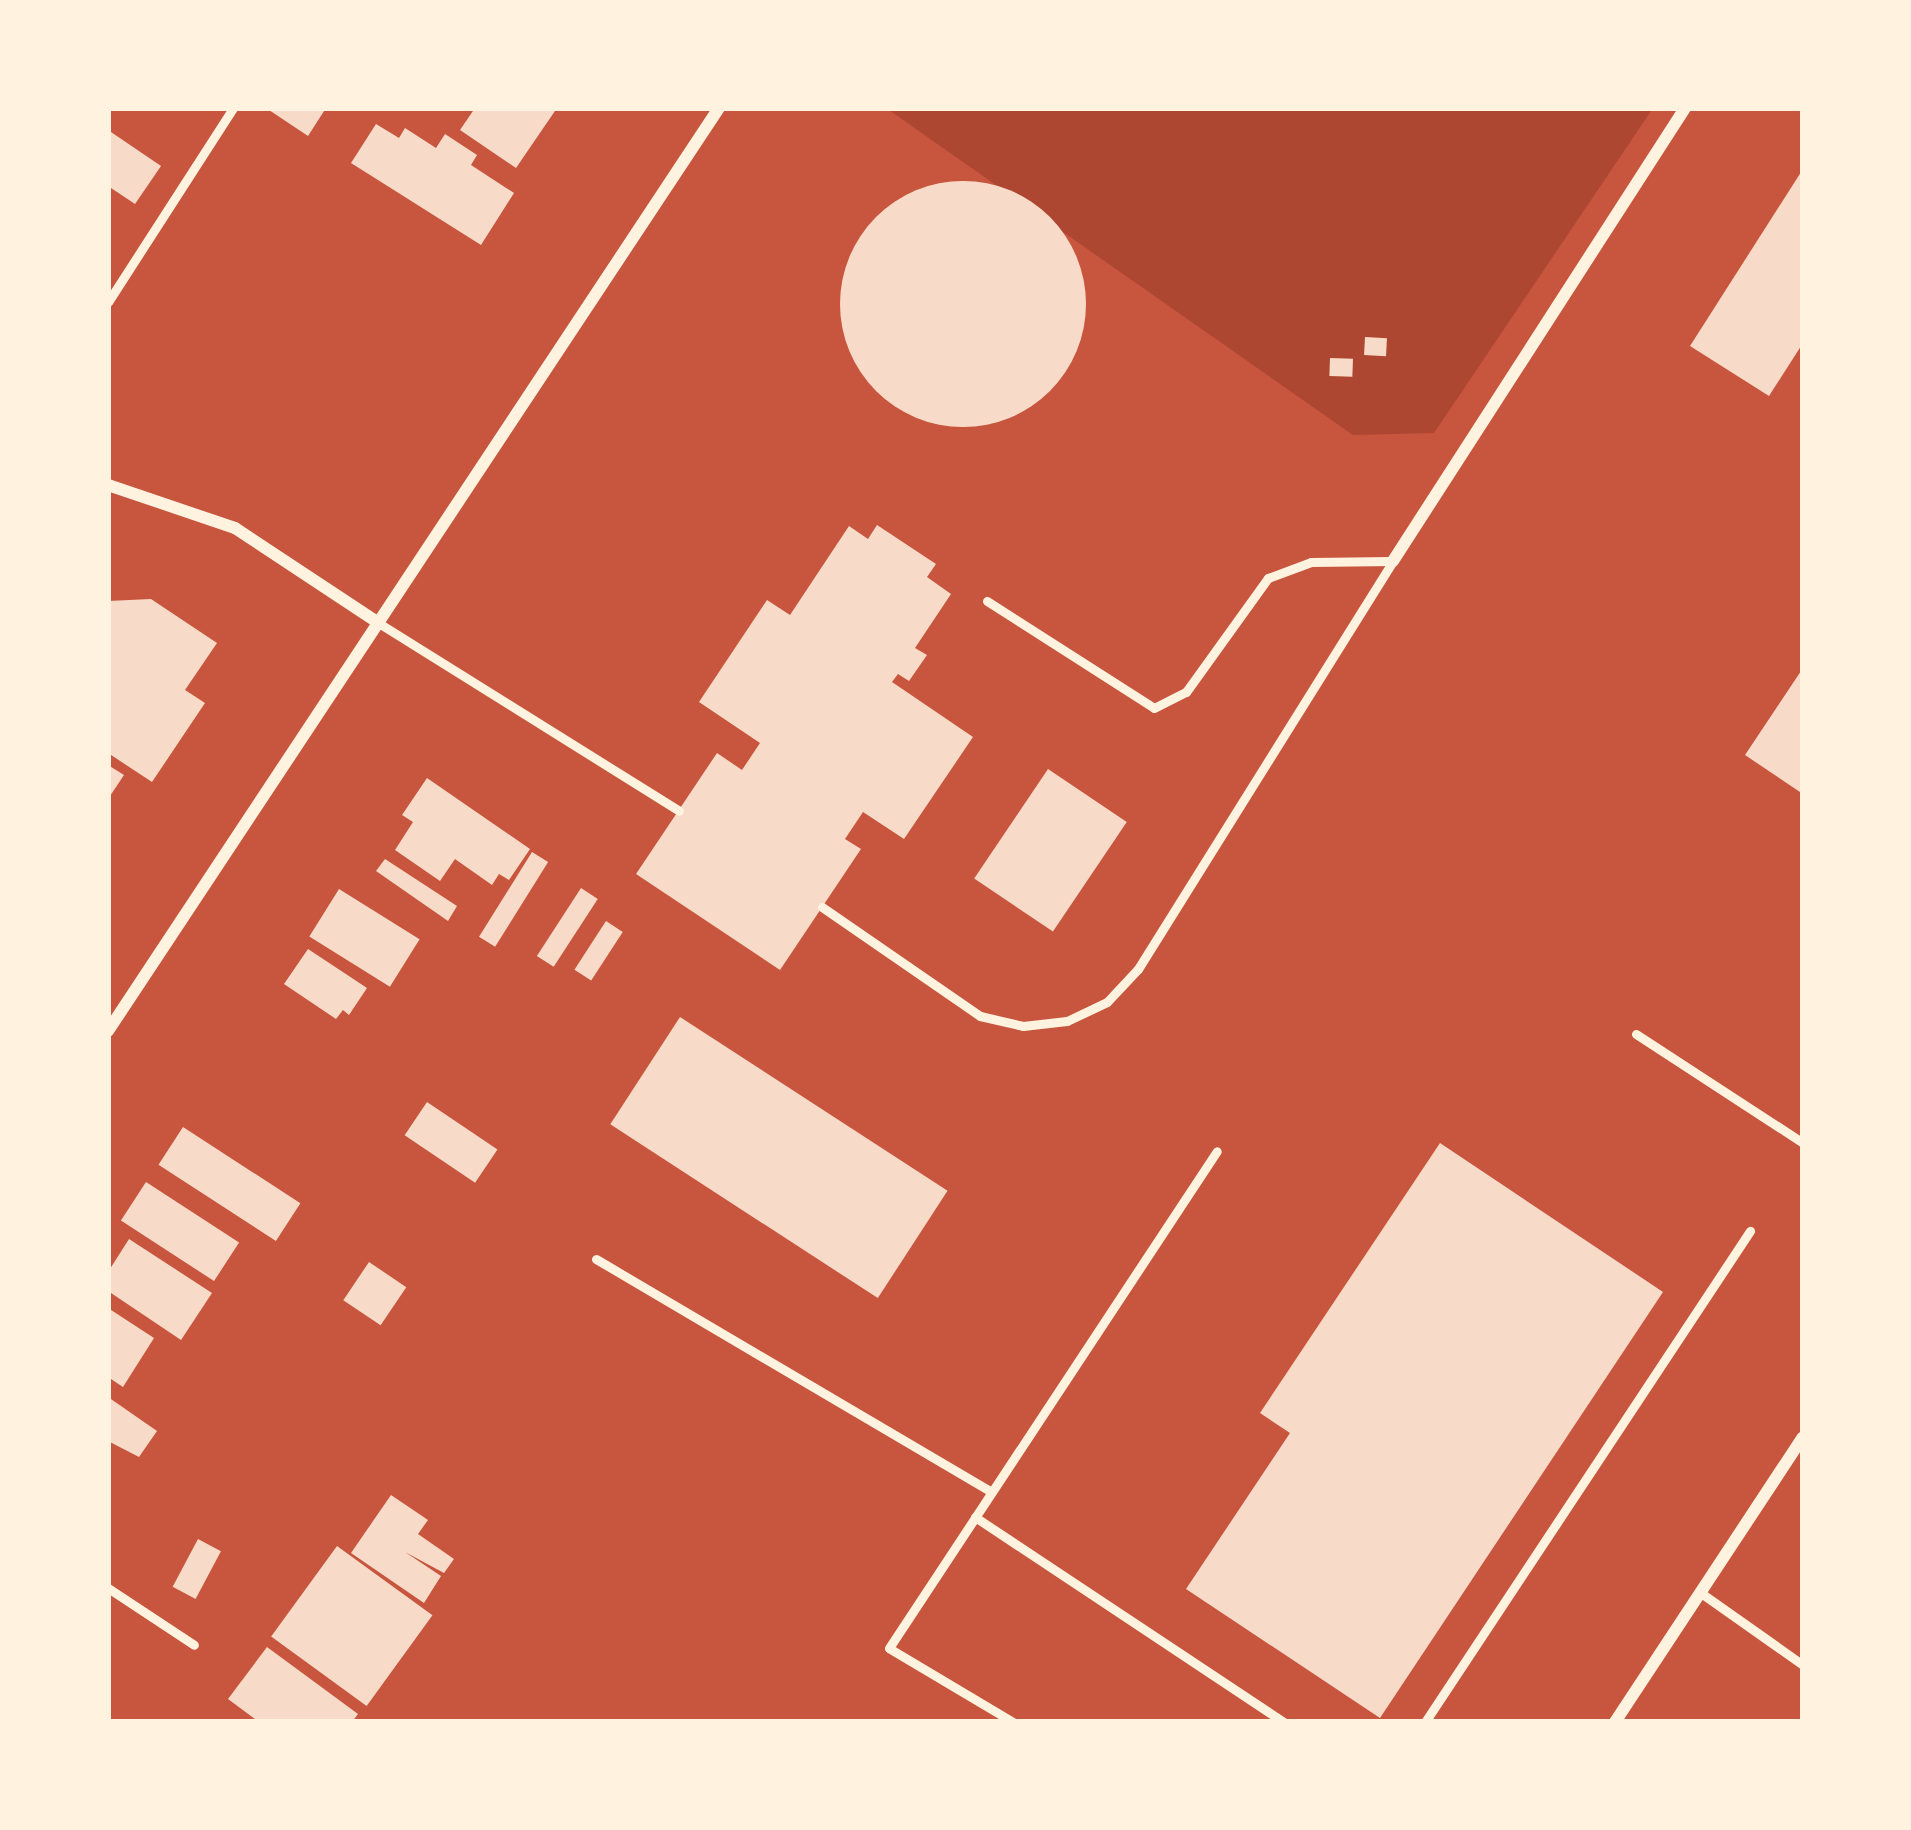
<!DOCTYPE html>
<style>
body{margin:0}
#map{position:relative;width:1911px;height:1830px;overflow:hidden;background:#c8553d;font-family:Poppins,sans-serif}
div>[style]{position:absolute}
.green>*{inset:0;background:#ae4732}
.building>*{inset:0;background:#f7dbc8;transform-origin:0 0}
.round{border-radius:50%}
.service>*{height:9px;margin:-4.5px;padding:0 4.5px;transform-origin:4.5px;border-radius:4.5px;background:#fff3e0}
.minor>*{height:12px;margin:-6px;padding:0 6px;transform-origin:6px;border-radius:6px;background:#fff3e0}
span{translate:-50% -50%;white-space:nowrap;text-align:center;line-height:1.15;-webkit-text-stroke:9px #fff3e0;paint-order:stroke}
.frame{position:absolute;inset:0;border:111px solid #fff3e0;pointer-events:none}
</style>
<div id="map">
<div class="green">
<div style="clip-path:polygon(886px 108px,1653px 108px,1434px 433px,1353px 435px)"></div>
</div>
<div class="building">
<div style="clip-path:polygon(266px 108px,326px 108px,308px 136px)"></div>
<div style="clip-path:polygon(475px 108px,557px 108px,516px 168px,460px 130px)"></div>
<div style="clip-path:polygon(376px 124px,399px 138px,405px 128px,436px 148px,445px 134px,477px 155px,471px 165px,514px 193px,481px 245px,351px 163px)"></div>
<div style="clip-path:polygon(108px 130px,161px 166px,135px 204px,108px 186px)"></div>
<div style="clip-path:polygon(1803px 169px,1803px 343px,1769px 396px,1690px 346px)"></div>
<div class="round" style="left:840px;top:181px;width:246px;height:246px"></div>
<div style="left:1365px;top:337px;width:22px;height:18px;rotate:3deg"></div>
<div style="left:1330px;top:358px;width:23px;height:18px;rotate:2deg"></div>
<div style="clip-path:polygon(877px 525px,936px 564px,927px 577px,951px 594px,915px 648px,927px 655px,909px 681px,898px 674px,892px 682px,973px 737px,904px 839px,863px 812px,845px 839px,861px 849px,780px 970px,636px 874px,717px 753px,742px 770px,760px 743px,699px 702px,767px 600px,790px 615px,849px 526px,868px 539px)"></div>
<div style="clip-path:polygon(151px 599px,217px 643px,185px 690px,205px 703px,152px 782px,108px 753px,108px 601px)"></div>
<div style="clip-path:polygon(1803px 668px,1803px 794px,1745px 755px)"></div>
<div style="clip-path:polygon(108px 765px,124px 775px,108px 799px)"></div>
<div style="left:1048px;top:769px;width:95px;height:132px;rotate:34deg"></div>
<div style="clip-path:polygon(427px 778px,530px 849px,509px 880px,499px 874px,492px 885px,455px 859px,440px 881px,395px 850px,413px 822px,402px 815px)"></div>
<div style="left:532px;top:852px;width:19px;height:100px;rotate:32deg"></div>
<div style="clip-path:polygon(385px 859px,457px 906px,448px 921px,376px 871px)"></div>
<div style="left:581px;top:888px;width:20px;height:81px;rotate:33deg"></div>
<div style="left:339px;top:889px;width:95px;height:56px;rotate:32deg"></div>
<div style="left:606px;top:921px;width:20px;height:58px;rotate:33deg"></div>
<div style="clip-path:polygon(308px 949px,367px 988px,349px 1015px,343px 1010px,336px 1019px,284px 984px)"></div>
<div style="left:680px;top:1017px;width:319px;height:128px;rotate:33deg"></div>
<div style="left:427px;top:1102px;width:85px;height:40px;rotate:34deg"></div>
<div style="left:183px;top:1127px;width:140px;height:45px;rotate:33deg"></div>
<div style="clip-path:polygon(1440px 1143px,1663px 1292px,1380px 1718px,1186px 1589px,1290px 1433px,1260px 1413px)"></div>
<div style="left:146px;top:1182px;width:111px;height:46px;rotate:33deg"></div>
<div style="clip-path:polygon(129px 1239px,212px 1293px,181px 1340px,108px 1291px,108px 1272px)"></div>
<div style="left:369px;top:1262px;width:45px;height:46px;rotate:34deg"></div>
<div style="clip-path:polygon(108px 1308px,154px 1338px,123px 1387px,108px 1377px)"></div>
<div style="clip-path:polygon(108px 1397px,157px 1431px,139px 1457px,108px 1441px)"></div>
<div style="clip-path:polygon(391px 1495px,428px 1520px,418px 1534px,454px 1559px,444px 1573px,405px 1552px,441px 1576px,424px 1603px,351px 1553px)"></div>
<div style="left:198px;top:1539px;width:26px;height:54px;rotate:28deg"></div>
<div style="left:337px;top:1546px;width:118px;height:112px;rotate:36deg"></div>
<div style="clip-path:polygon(267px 1647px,358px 1714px,352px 1722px,259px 1722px,228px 1699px)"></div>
</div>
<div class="service">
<div style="left:108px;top:302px;width:231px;rotate:-57.2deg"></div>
<div style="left:987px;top:601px;width:198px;rotate:32.6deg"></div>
<div style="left:1154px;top:708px;width:36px;rotate:-27deg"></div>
<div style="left:1186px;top:692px;width:140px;rotate:-54.3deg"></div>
<div style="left:1268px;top:578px;width:46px;rotate:-20.4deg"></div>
<div style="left:1311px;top:562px;width:82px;rotate:-0.7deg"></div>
<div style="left:377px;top:622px;width:356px;rotate:32deg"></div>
<div style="left:822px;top:907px;width:192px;rotate:34.6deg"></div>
<div style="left:980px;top:1016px;width:44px;rotate:13.1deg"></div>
<div style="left:1023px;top:1026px;width:44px;rotate:-6.5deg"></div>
<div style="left:1067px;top:1021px;width:44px;rotate:-25.4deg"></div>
<div style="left:1107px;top:1002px;width:45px;rotate:-46.8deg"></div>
<div style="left:1138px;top:969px;width:481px;rotate:-58deg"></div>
<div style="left:1636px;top:1034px;width:199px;rotate:33.1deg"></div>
<div style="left:596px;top:1259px;width:459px;rotate:30.5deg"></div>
<div style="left:975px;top:1517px;width:371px;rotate:33.6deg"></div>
<div style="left:108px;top:1588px;width:103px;rotate:33.5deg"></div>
<div style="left:1701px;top:1593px;width:125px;rotate:35.2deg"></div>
<div style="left:1013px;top:1722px;width:144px;rotate:-149.2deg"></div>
<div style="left:889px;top:1648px;width:595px;rotate:-56.58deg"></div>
<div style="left:1425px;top:1722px;width:589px;rotate:-56.5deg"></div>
</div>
<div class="minor">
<div style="left:108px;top:485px;width:134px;rotate:18.7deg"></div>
<div style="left:235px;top:528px;width:170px;rotate:33.5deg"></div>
<div style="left:1393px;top:561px;width:539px;rotate:-57.19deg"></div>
<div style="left:108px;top:1031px;width:1107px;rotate:-56.5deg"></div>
<div style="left:1615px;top:1722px;width:341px;rotate:-56.6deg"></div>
</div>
<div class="frame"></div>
</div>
